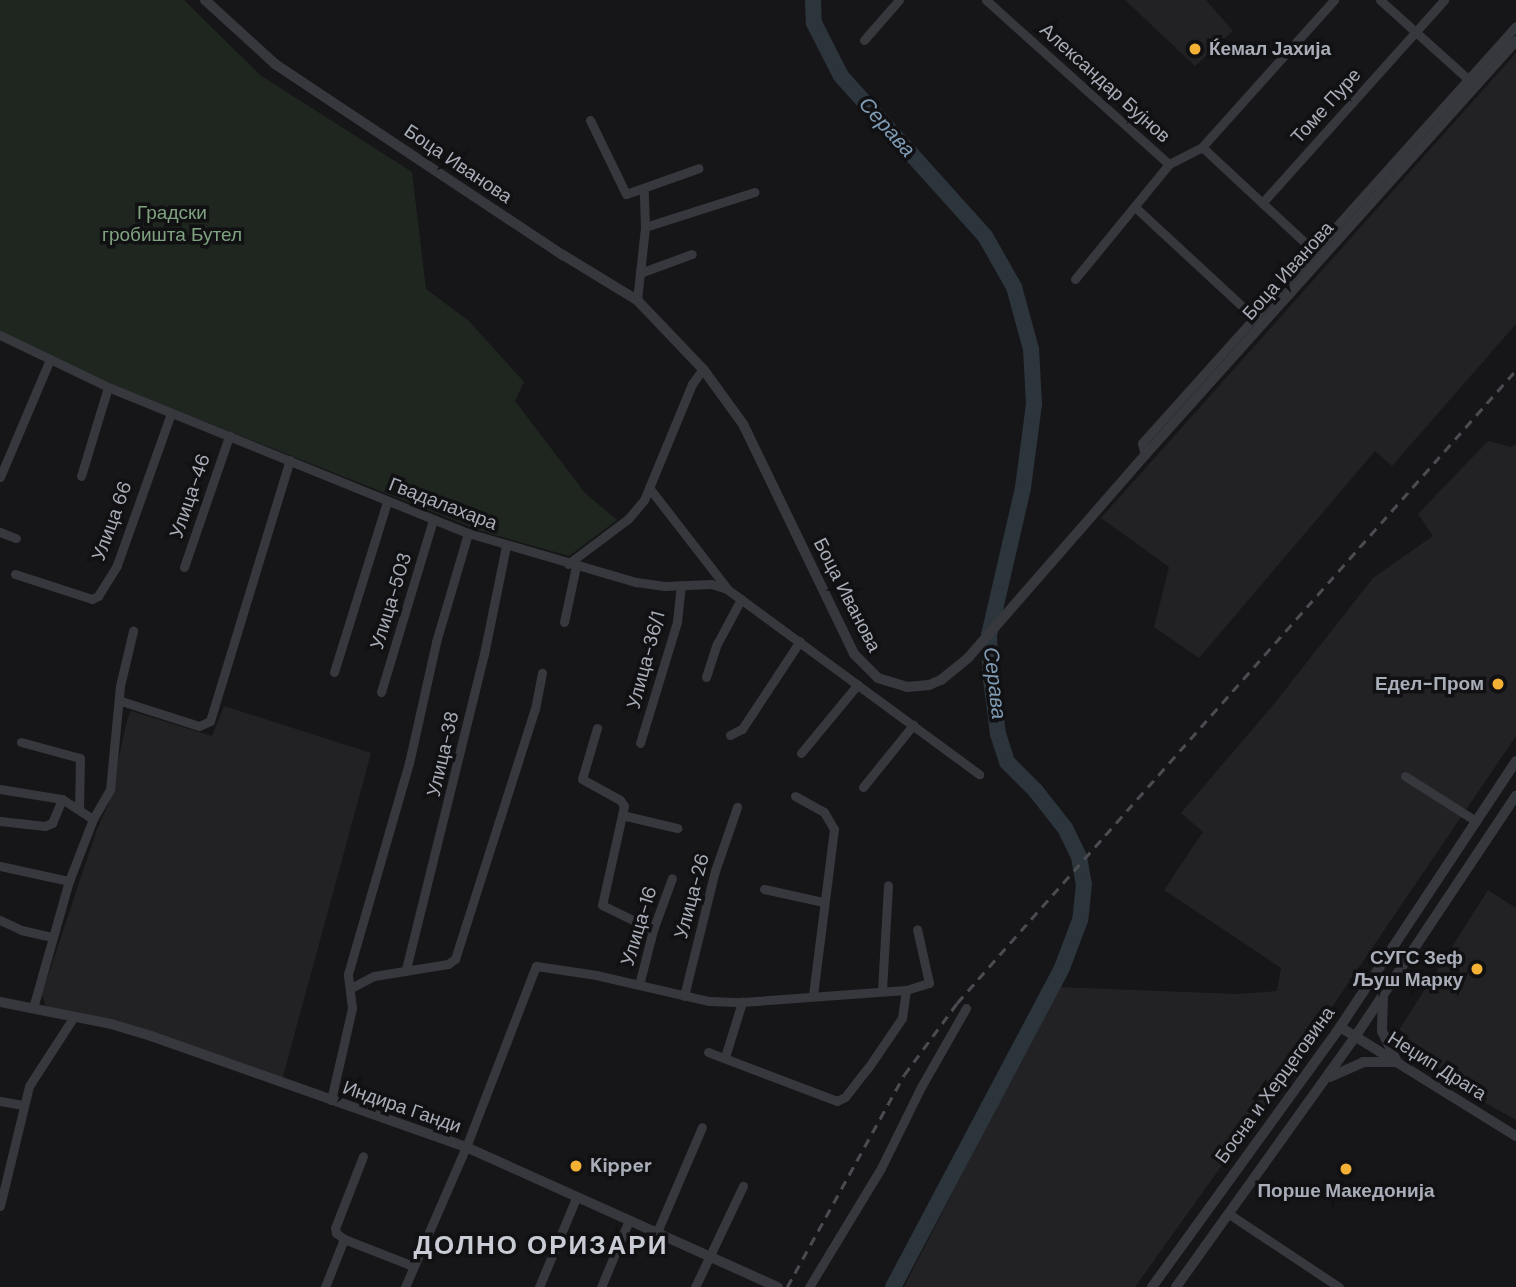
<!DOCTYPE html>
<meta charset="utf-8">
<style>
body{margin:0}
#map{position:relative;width:1516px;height:1287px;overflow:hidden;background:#161618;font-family:"DM Sans",sans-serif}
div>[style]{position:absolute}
.built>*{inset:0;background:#222225}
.green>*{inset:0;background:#1e261f}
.river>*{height:16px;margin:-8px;padding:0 8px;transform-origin:8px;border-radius:8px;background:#2c353c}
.minor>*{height:9px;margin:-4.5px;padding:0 4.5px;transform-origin:4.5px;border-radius:4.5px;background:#37383d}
.tertiary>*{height:10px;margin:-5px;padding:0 5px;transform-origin:5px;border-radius:5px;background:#37383d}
.rail>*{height:2.5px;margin-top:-1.25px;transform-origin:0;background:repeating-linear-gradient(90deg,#4a4c52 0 9px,transparent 0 16px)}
.dots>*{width:19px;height:19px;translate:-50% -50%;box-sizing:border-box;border:4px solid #111113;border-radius:50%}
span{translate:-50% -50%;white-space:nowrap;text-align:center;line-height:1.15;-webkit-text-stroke:7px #111113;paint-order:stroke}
.poi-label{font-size:19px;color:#a8adb8;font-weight:700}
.left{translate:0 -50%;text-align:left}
.right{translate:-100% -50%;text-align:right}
.street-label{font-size:19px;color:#a8adb8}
.park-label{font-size:19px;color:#7fa381}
.water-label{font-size:21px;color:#7f9bb3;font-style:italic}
.district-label{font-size:26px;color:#c9ccd4;font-weight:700;letter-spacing:2px}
</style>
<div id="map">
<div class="built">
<div style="clip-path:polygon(1125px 0,1206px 0,1233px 31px,1195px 66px)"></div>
<div style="clip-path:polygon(1516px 53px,1516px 324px,1392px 466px,1375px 451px,1199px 658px,1154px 627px,1169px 567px,1101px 518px)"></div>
<div style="clip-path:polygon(1488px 441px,1511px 447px,1516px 444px,1516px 736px,1275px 1091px,1135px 1287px,904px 1287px,1058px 987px,1237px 994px,1277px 991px,1281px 968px,1164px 890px,1203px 832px,1181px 813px,1274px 704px,1373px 578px,1433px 536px,1418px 514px)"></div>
<div style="clip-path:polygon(224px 706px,371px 753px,282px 1080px,46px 1007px,42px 994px,97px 829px,109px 803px,127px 720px,131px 711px,212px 736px)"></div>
<div style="clip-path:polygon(1488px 890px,1516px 908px,1516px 1120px,1411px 1061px,1402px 1051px,1399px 1030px)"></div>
</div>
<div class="green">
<div style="clip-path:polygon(0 0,184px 0,260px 75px,412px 172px,426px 289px,469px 321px,524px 382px,515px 401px,585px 493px,617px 520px,569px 556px,481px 531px,90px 376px,0 331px)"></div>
</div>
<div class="river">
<div style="left:813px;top:0;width:23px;rotate:88deg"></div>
<div style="left:814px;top:23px;width:59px;rotate:63deg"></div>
<div style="left:841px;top:76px;width:215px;rotate:48deg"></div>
<div style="left:985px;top:236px;width:59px;rotate:60.4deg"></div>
<div style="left:1014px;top:287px;width:64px;rotate:74.7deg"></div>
<div style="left:1031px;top:349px;width:55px;rotate:86.9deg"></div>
<div style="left:1034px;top:404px;width:85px;rotate:97.5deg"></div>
<div style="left:1023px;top:488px;width:151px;rotate:103deg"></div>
<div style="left:989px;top:635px;width:36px;rotate:88deg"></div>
<div style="left:990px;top:671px;width:64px;rotate:82.8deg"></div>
<div style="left:998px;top:734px;width:29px;rotate:72deg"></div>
<div style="left:1007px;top:762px;width:40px;rotate:45deg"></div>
<div style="left:1035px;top:790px;width:48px;rotate:51.7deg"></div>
<div style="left:1065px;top:828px;width:32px;rotate:64deg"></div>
<div style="left:1079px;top:857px;width:27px;rotate:80deg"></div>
<div style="left:1084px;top:884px;width:36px;rotate:96deg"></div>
<div style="left:1080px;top:920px;width:51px;rotate:110.6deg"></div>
<div style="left:1062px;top:968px;width:361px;rotate:117.9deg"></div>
</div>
<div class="minor">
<div style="left:986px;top:0;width:246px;rotate:41.9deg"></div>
<div style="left:1380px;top:0;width:118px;rotate:41.9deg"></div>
<div style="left:864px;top:40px;width:53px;rotate:-48.8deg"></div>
<div style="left:590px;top:120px;width:82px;rotate:64.1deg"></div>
<div style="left:626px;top:194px;width:77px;rotate:-19.6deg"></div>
<div style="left:1202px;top:147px;width:153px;rotate:42.9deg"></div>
<div style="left:1262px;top:203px;width:273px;rotate:-48.1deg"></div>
<div style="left:1136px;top:208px;width:166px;rotate:42.8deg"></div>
<div style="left:645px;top:227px;width:115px;rotate:-17.7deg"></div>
<div style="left:640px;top:273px;width:55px;rotate:-20.1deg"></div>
<div style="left:1075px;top:279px;width:149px;rotate:-50.7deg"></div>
<div style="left:1169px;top:164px;width:37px;rotate:-27deg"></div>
<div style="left:1202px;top:147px;width:198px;rotate:-48.1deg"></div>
<div style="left:637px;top:300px;width:73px;rotate:-83.7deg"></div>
<div style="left:645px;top:227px;width:38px;rotate:-92deg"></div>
<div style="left:0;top:335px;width:120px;rotate:25.7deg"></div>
<div style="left:108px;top:387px;width:388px;rotate:22.1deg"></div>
<div style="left:468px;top:533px;width:175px;rotate:16.3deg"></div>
<div style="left:636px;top:582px;width:29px;rotate:8deg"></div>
<div style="left:665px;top:586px;width:46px;rotate:-2.5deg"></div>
<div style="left:711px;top:584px;width:17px;rotate:17deg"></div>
<div style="left:727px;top:589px;width:313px;rotate:36.3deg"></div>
<div style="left:1145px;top:455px;width:12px;rotate:-104deg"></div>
<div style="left:1142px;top:443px;width:560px;rotate:-48.11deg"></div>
<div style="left:81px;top:476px;width:93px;rotate:-73.1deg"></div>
<div style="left:0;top:477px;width:128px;rotate:-67deg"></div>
<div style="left:650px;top:489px;width:124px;rotate:52.2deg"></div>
<div style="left:0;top:532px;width:17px;rotate:21deg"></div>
<div style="left:568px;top:564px;width:75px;rotate:-36.9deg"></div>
<div style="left:628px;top:519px;width:25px;rotate:-50deg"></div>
<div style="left:644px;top:500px;width:126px;rotate:-67.5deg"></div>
<div style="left:692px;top:384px;width:19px;rotate:-54deg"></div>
<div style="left:184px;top:567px;width:139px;rotate:-71deg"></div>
<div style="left:15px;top:574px;width:81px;rotate:18deg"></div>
<div style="left:92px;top:599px;width:7px;rotate:-27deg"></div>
<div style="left:98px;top:596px;width:36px;rotate:-58deg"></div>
<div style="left:117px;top:565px;width:161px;rotate:-70.4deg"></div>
<div style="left:564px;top:622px;width:57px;rotate:-77.9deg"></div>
<div style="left:334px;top:672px;width:178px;rotate:-72.7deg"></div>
<div style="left:706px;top:677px;width:35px;rotate:-72deg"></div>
<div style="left:717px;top:644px;width:51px;rotate:-61.9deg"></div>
<div style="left:381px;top:692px;width:180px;rotate:-73.2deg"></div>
<div style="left:121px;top:701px;width:82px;rotate:17.8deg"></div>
<div style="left:199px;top:726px;width:12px;rotate:-24deg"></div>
<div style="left:210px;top:721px;width:273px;rotate:-73deg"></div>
<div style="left:597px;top:728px;width:53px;rotate:106.4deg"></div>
<div style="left:582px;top:779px;width:43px;rotate:28.9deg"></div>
<div style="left:620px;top:800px;width:7px;rotate:56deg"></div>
<div style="left:624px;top:806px;width:101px;rotate:102.5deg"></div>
<div style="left:602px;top:905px;width:57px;rotate:26.1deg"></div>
<div style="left:730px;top:735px;width:13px;rotate:-27deg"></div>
<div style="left:742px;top:729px;width:105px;rotate:-56.6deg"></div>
<div style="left:21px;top:742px;width:61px;rotate:15.2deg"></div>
<div style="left:80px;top:758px;width:51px;rotate:91.1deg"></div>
<div style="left:640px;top:743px;width:127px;rotate:-73deg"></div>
<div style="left:677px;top:622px;width:37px;rotate:-84deg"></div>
<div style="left:801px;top:753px;width:89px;rotate:-50.4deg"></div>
<div style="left:1405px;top:776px;width:84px;rotate:32.4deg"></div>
<div style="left:863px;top:787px;width:80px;rotate:-51.1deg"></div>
<div style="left:0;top:789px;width:63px;rotate:9.2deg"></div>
<div style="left:62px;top:799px;width:37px;rotate:33deg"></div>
<div style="left:795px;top:796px;width:33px;rotate:29deg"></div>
<div style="left:824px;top:812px;width:20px;rotate:60deg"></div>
<div style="left:834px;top:829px;width:168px;rotate:97.2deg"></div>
<div style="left:622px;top:815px;width:57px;rotate:13.3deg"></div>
<div style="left:0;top:821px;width:45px;rotate:6.3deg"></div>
<div style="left:45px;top:826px;width:8px;rotate:-23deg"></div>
<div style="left:52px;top:823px;width:26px;rotate:-67deg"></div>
<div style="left:0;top:866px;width:71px;rotate:12.3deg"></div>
<div style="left:764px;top:889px;width:60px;rotate:12.4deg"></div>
<div style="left:0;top:920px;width:23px;rotate:25deg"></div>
<div style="left:21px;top:930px;width:31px;rotate:13deg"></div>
<div style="left:406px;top:969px;width:325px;rotate:-76.1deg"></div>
<div style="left:484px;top:654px;width:110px;rotate:-78.5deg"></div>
<div style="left:639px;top:985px;width:57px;rotate:-75.7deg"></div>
<div style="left:653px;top:930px;width:55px;rotate:-69.9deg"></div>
<div style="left:351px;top:988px;width:26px;rotate:-28deg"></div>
<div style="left:374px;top:976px;width:75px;rotate:-9.2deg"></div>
<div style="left:448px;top:964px;width:9px;rotate:-36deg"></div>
<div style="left:455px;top:959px;width:262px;rotate:-72.3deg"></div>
<div style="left:535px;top:709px;width:37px;rotate:-79deg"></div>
<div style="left:882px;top:990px;width:105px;rotate:-86.7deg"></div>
<div style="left:684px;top:996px;width:129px;rotate:-76.1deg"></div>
<div style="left:715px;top:871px;width:68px;rotate:-71deg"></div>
<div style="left:33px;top:1008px;width:132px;rotate:-74.2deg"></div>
<div style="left:69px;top:881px;width:66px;rotate:-68.8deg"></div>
<div style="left:93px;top:819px;width:34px;rotate:-60deg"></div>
<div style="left:110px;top:790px;width:104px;rotate:-84.5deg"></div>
<div style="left:120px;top:686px;width:57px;rotate:-76.7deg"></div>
<div style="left:708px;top:1052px;width:138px;rotate:20.8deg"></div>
<div style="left:837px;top:1101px;width:9px;rotate:-27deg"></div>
<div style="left:845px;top:1097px;width:37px;rotate:-52deg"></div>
<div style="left:868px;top:1068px;width:60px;rotate:-55.8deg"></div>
<div style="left:902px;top:1018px;width:28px;rotate:-82deg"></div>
<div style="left:725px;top:1057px;width:58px;rotate:-72.8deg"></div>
<div style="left:331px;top:1100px;width:94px;rotate:-77.1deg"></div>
<div style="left:352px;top:1008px;width:34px;rotate:-97deg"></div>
<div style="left:348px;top:974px;width:220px;rotate:-73.9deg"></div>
<div style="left:409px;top:763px;width:124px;rotate:-77.4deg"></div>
<div style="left:436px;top:642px;width:114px;rotate:-73.6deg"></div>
<div style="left:0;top:1101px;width:23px;rotate:10deg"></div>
<div style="left:0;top:1206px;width:123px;rotate:-76.4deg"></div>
<div style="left:29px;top:1086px;width:81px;rotate:-57.1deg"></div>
<div style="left:1229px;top:1214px;width:132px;rotate:33.6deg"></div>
<div style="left:657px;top:1232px;width:114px;rotate:-66.8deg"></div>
<div style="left:344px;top:1239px;width:74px;rotate:21.4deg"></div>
<div style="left:325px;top:1287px;width:52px;rotate:-68.4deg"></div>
<div style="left:344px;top:1239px;width:10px;rotate:-143deg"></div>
<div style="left:336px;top:1233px;width:5px;rotate:-101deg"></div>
<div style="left:335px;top:1228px;width:77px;rotate:-68.7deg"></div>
<div style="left:405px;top:1287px;width:153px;rotate:-66.5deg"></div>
<div style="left:466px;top:1147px;width:194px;rotate:-68.9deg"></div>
<div style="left:536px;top:966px;width:61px;rotate:8.5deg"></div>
<div style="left:596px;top:975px;width:116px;rotate:13deg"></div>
<div style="left:709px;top:1001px;width:33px;rotate:2deg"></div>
<div style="left:742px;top:1002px;width:164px;rotate:-4.2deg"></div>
<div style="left:906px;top:990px;width:24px;rotate:-17deg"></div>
<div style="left:929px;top:983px;width:55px;rotate:-102.5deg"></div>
<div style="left:539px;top:1287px;width:96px;rotate:-67.4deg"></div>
<div style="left:601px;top:1287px;width:73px;rotate:-67.3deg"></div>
<div style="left:695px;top:1287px;width:112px;rotate:-64.6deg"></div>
<div style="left:809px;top:1287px;width:139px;rotate:-58.8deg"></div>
<div style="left:881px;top:1168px;width:90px;rotate:-63.7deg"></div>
<div style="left:921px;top:1087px;width:91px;rotate:-60.3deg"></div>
</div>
<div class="tertiary">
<div style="left:205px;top:0;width:95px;rotate:42.4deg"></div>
<div style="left:275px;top:64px;width:346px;rotate:33.6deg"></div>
<div style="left:563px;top:255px;width:87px;rotate:31.3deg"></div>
<div style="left:637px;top:300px;width:95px;rotate:46.3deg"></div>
<div style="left:703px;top:369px;width:68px;rotate:54deg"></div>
<div style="left:743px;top:424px;width:255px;rotate:64.2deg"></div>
<div style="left:854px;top:654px;width:34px;rotate:45deg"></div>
<div style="left:878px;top:678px;width:30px;rotate:17deg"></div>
<div style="left:907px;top:687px;width:22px;rotate:-5deg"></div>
<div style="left:929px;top:685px;width:13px;rotate:-23deg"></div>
<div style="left:941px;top:680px;width:35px;rotate:-39deg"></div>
<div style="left:968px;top:658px;width:269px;rotate:-48.9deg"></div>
<div style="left:1145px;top:455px;width:556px;rotate:-48.14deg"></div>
<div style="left:1383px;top:999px;width:32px;rotate:92deg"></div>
<div style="left:1382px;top:1031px;width:32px;rotate:64deg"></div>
<div style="left:0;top:1002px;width:113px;rotate:11.2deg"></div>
<div style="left:111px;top:1024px;width:42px;rotate:16.7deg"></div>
<div style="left:151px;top:1036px;width:334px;rotate:19.4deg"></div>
<div style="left:466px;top:1147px;width:342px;rotate:24.2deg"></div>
<div style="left:1340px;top:1027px;width:207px;rotate:31.8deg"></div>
<div style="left:1330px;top:1077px;width:36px;rotate:-24deg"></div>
<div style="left:1363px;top:1062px;width:31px"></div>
<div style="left:1152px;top:1287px;width:321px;rotate:-54.1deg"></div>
<div style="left:1340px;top:1027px;width:319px;rotate:-56.5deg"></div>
<div style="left:1176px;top:1287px;width:307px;rotate:-54.4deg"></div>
<div style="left:1355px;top:1037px;width:290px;rotate:-56.3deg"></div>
</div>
<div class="rail">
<div style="left:787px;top:1287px;width:242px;rotate:-61.1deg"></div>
<div style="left:904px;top:1075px;width:89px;rotate:-53.6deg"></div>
<div style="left:957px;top:1003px;width:844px;rotate:-48.55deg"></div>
</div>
<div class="dots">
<div style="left:1195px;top:49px;background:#f2b134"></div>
<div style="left:1498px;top:684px;background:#f2b134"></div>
<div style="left:1477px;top:969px;background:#f2b134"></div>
<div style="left:576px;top:1166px;background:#f2b134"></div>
<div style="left:1346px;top:1169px;background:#f2b134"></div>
</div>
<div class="poi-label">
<span class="left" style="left:1209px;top:49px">Ќемал Јахија</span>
<span class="right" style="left:1484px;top:684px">Едел-Пром</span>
<span class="right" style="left:1463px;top:969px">СУГС Зеф<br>Љуш Марку</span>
<span class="left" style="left:590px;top:1166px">Kipper</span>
<span style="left:1346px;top:1191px">Порше Македонија</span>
</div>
<div class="street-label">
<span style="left:1105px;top:83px;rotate:42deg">Александар Бујнов</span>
<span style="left:1326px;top:106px;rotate:-48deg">Томе Пуре</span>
<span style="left:458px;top:164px;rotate:34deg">Боца Иванова</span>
<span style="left:1288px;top:271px;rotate:-48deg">Боца Иванова</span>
<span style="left:190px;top:496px;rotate:-71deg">Улица-46</span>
<span style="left:443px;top:504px;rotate:21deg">Гвадалахара</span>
<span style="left:112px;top:521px;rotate:-70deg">Улица 66</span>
<span style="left:847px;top:595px;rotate:63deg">Боца Иванова</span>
<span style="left:391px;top:601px;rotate:-73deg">Улица-503</span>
<span style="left:646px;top:660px;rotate:-75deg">Улица-36/1</span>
<span style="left:443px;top:754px;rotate:-77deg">Улица-38</span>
<span style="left:692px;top:896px;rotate:-75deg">Улица-26</span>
<span style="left:639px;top:926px;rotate:-73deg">Улица-16</span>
<span style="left:1437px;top:1066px;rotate:32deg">Неџип Драга</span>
<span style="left:1275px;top:1085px;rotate:-54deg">Босна и Херцеговина</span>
<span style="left:402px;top:1107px;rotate:19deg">Индира Ганди</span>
</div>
<div class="park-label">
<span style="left:172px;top:224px">Градски<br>гробишта Бутел</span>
</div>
<div class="water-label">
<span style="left:887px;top:127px;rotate:48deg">Серава</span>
<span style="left:995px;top:683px;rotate:83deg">Серава</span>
</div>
<div class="district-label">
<span style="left:541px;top:1246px">ДОЛНО ОРИЗАРИ</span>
</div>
</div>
